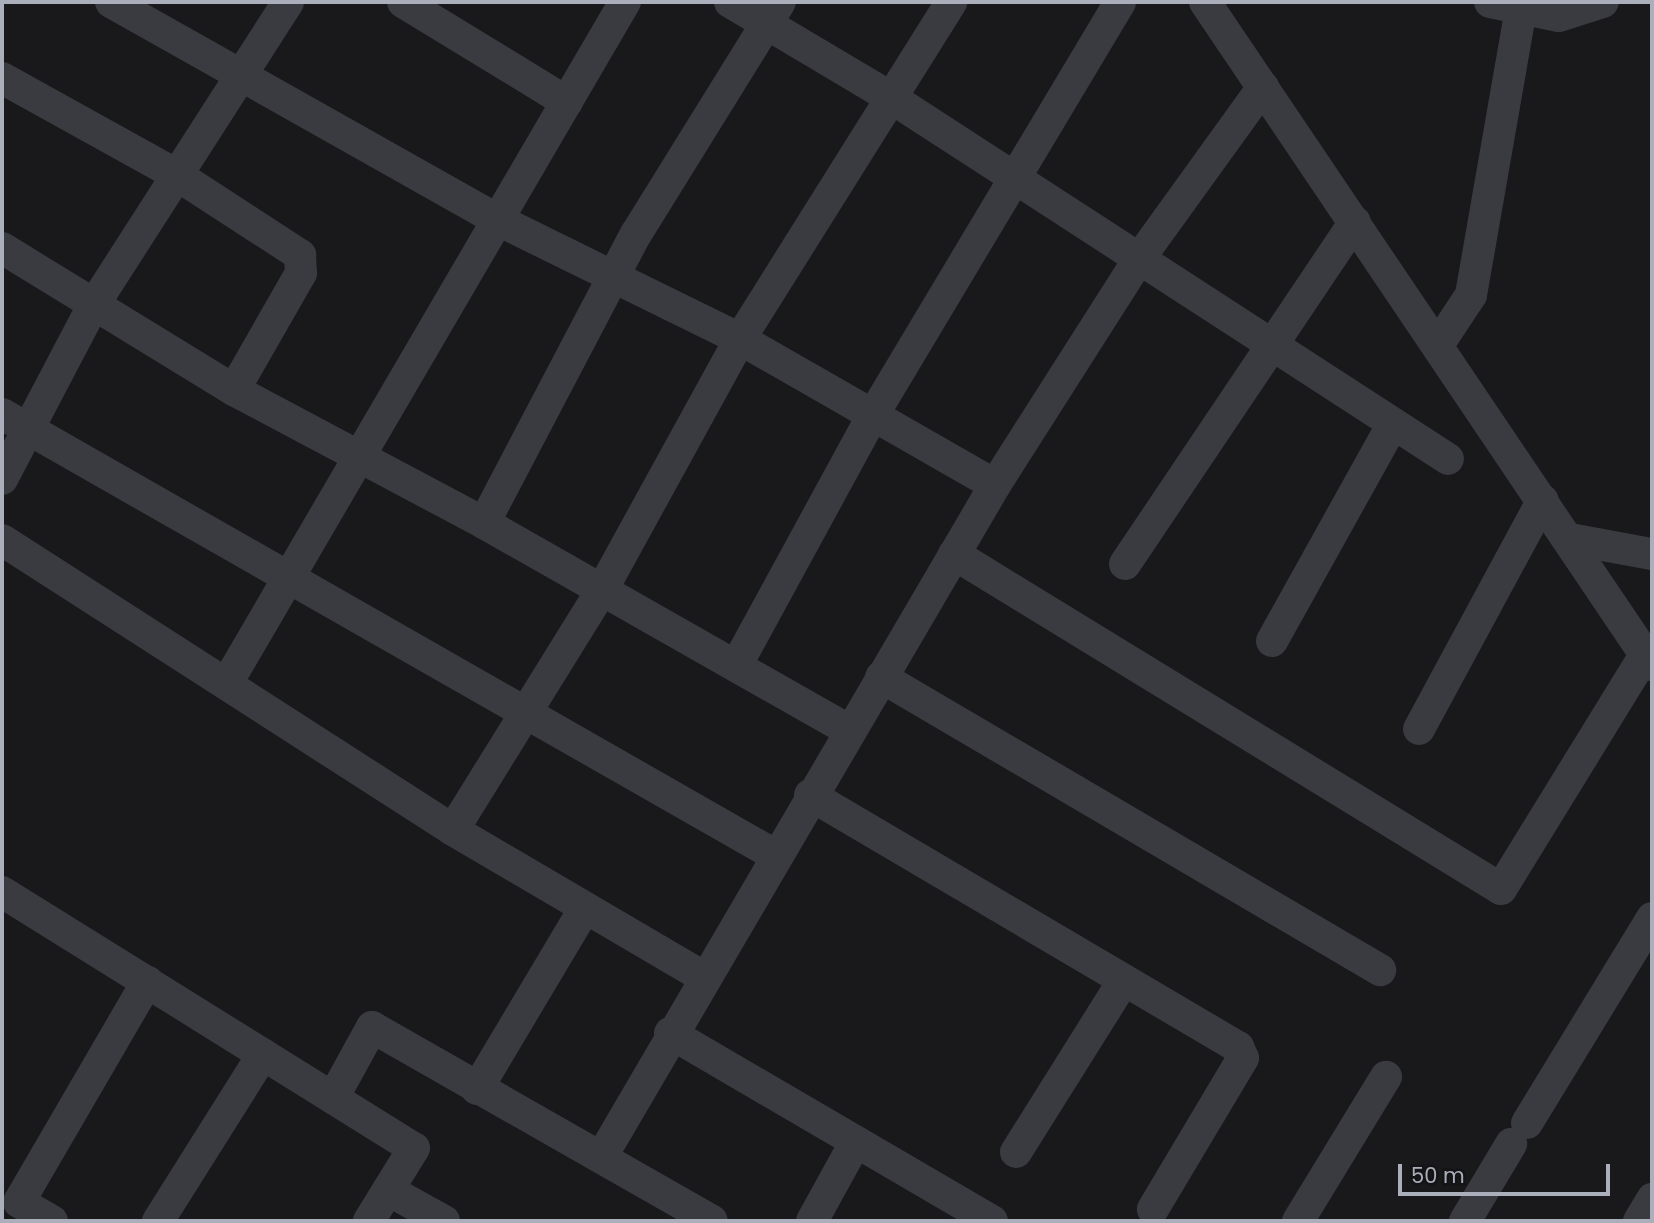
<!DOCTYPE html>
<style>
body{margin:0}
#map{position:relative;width:1654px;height:1223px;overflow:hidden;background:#19191b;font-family:Poppins,sans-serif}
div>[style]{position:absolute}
.street>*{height:32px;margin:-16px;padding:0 16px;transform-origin:16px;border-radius:16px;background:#3a3b40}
span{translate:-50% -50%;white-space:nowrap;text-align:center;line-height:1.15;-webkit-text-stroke:5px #141416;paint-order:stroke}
.frame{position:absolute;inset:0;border:4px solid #abafbb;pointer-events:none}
.scale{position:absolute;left:1398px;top:1164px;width:212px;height:32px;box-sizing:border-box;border:4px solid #abafbb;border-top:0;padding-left:9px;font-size:21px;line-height:24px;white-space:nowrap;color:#abafbb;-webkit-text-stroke:5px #141416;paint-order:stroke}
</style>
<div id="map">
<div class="street">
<div style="left:111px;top:2px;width:444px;rotate:29.4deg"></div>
<div style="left:498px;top:220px;width:270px;rotate:26.2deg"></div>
<div style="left:740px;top:339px;width:294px;rotate:29.8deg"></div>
<div style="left:403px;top:2px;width:192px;rotate:31.4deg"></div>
<div style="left:730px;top:2px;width:186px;rotate:30.7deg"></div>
<div style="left:890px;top:97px;width:665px;rotate:32.97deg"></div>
<div style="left:1205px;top:2px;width:800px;rotate:56.01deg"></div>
<div style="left:1490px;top:2px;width:70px;rotate:11.5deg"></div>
<div style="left:1559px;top:16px;width:46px;rotate:-17.7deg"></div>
<div style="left:2px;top:78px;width:200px;rotate:29deg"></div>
<div style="left:177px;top:175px;width:147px;rotate:33deg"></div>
<div style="left:300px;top:255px;width:18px;rotate:87deg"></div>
<div style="left:301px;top:273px;width:135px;rotate:119.8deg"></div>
<div style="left:2px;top:248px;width:272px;rotate:31.5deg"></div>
<div style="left:234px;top:390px;width:283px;rotate:28deg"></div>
<div style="left:484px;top:523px;width:420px;rotate:29.6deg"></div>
<div style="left:1438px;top:345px;width:60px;rotate:-56.6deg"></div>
<div style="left:1471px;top:295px;width:291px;rotate:-80.1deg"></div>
<div style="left:2px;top:414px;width:888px;rotate:29.71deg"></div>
<div style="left:2px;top:479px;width:195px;rotate:-62.3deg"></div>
<div style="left:93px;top:306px;width:361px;rotate:-57.3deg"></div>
<div style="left:484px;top:523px;width:327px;rotate:-62.3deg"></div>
<div style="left:636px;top:234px;width:273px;rotate:-58.2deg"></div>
<div style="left:1570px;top:539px;width:83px;rotate:10.4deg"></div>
<div style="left:2px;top:540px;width:536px;rotate:32.74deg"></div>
<div style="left:453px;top:830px;width:289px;rotate:30.4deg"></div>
<div style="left:954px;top:554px;width:641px;rotate:31.48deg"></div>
<div style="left:1501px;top:889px;width:275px;rotate:-58.4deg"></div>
<div style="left:1125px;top:564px;width:412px;rotate:-56.1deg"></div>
<div style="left:1272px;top:641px;width:248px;rotate:-60.9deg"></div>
<div style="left:736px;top:666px;width:286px;rotate:-61.4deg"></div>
<div style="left:873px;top:415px;width:481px;rotate:-59.1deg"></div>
<div style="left:881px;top:677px;width:579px;rotate:30.42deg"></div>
<div style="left:227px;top:683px;width:789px;rotate:-59.7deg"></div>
<div style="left:1419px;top:729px;width:260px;rotate:-61.6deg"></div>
<div style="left:810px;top:795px;width:497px;rotate:30.5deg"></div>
<div style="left:1238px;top:1047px;width:12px;rotate:66deg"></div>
<div style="left:1243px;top:1058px;width:176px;rotate:120.8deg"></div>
<div style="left:453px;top:830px;width:282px;rotate:-58.2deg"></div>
<div style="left:602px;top:590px;width:286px;rotate:-61.2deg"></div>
<div style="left:740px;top:339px;width:398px;rotate:-57.9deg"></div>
<div style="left:2px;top:892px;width:485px;rotate:31.9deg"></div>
<div style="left:414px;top:1148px;width:86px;rotate:121.7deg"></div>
<div style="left:670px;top:1033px;width:373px;rotate:30.3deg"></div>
<div style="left:477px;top:1089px;width:211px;rotate:-59.2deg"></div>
<div style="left:333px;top:1098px;width:81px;rotate:-61.2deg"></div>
<div style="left:372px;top:1027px;width:391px;rotate:29.7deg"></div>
<div style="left:1527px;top:1123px;width:240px;rotate:-58.6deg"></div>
<div style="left:1016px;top:1152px;width:203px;rotate:-57.9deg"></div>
<div style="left:602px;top:1156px;width:778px;rotate:-59.64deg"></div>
<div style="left:995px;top:485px;width:268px;rotate:-57.5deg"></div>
<div style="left:1139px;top:259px;width:212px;rotate:-54.2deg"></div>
<div style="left:388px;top:1190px;width:64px;rotate:29deg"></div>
<div style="left:52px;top:1221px;width:38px;rotate:-150deg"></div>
<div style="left:19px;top:1202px;width:255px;rotate:-59.8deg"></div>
<div style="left:158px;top:1221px;width:197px;rotate:-57.8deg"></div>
<div style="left:812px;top:1221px;width:89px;rotate:-61.1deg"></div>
<div style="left:1298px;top:1221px;width:169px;rotate:-58.6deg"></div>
<div style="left:1465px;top:1221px;width:90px;rotate:-59.1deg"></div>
<div style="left:1639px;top:1221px;width:26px;rotate:-59deg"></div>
</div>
<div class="frame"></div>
<div class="scale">50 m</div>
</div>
